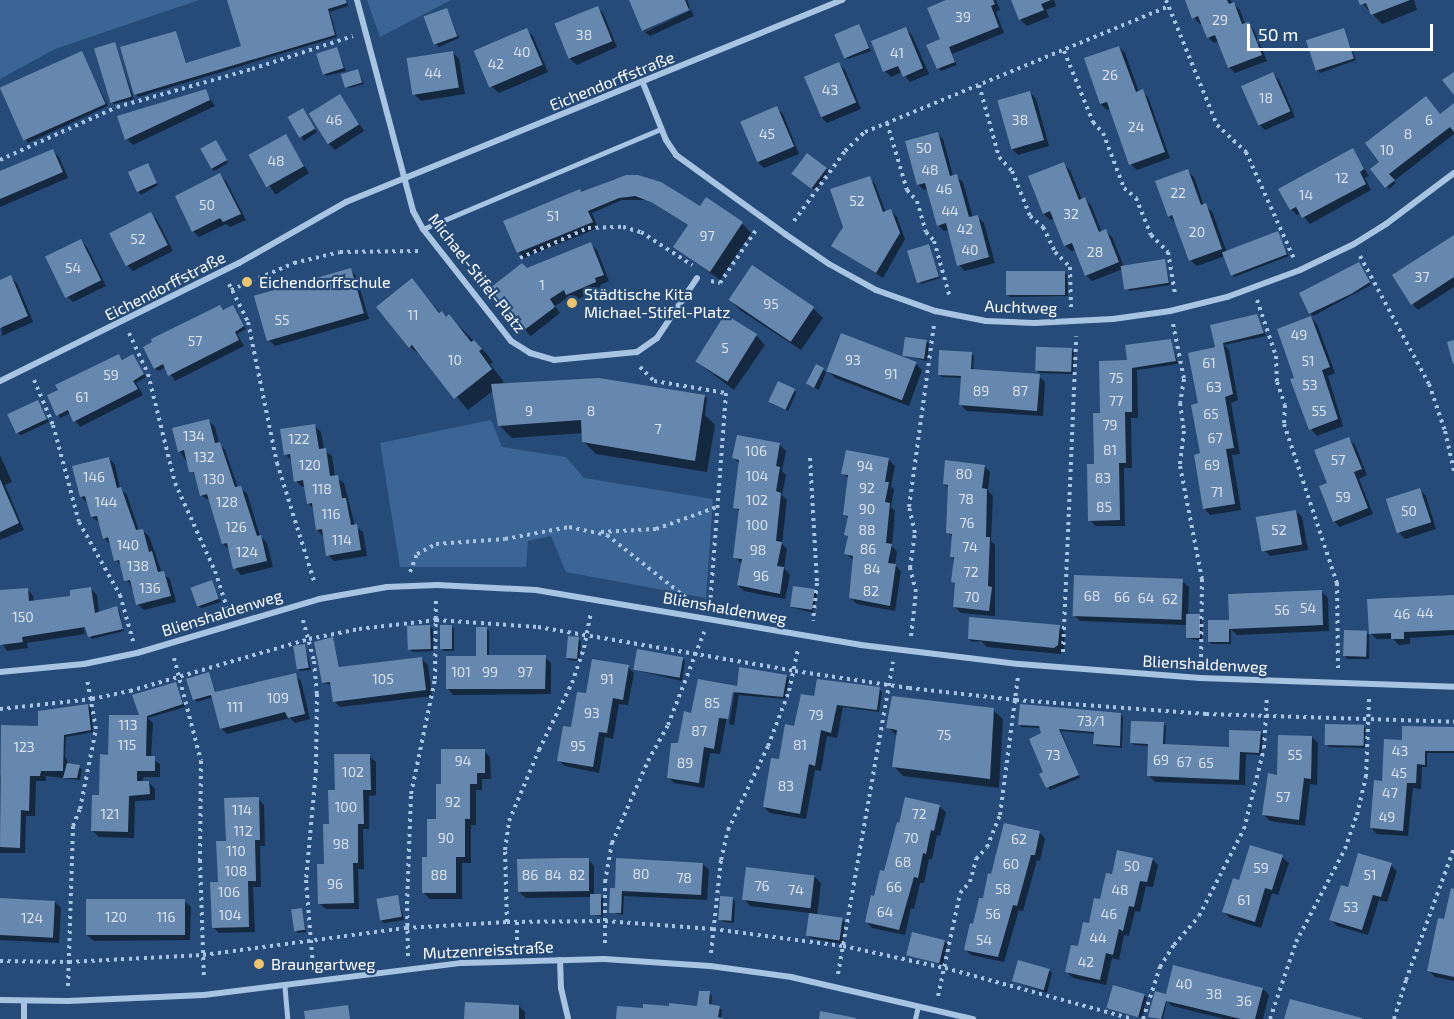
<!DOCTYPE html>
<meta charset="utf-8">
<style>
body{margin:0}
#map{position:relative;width:1454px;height:1019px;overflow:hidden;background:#264b78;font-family:"Exo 2",sans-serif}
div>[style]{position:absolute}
.green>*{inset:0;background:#3a6595}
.shadow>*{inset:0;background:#0007;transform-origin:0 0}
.building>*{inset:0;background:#6788ae;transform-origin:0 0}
.path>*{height:4px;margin-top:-2px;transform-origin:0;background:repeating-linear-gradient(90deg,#a8c4e3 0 3px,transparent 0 7.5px)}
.service>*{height:4.5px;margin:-2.25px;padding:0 2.25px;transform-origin:2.25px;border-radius:2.25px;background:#a8c4e3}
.minor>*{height:6px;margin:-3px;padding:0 3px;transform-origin:3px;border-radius:3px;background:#a8c4e3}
.dots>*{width:16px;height:16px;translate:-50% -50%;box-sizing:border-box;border:3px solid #264b78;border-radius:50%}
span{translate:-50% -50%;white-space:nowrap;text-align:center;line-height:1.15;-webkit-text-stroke:4.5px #264b78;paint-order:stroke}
.number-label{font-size:14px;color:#d9e1eb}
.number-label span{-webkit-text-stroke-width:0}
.street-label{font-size:16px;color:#fff}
.poi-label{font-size:16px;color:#fff}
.left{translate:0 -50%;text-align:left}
.scale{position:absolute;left:1247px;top:24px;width:186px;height:27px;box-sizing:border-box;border:3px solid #fff;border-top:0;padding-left:8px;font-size:18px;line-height:21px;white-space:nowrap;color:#fff;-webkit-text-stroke:4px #264b78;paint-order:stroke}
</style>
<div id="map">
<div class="green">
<div style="clip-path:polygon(0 0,199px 0,55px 49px,0 79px)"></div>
<div style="clip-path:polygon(367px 0,451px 0,380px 37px)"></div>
<div style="clip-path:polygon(491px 420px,502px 447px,566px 457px,584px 478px,713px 499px,706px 598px,566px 572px,551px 536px,528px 541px,526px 567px,400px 567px,380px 443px)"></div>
</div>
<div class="shadow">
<div style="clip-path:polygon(228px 0,347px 0,348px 6px,330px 12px,337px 37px,138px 97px,136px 94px,176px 32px,187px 64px,243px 47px)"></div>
<div style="clip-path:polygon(631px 0,687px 0,690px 8px,644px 31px)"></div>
<div style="clip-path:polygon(951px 0,996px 0,1000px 10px,996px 12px,1004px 33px,952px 54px,957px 65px,941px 71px,938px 68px)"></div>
<div style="clip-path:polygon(1013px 0,1054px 0,1056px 6px,1046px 10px,1049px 17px,1027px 26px,1021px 20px)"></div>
<div style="clip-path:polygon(1187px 0,1230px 0,1240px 10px,1245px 24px,1248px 23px,1254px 30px,1267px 61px,1235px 73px,1229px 67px,1219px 41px,1214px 43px,1208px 37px,1202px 23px,1200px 24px,1194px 18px)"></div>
<div style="clip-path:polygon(1359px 0,1414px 0,1417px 10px,1382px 24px)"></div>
<div style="clip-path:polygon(597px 7px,603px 13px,617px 47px,577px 65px,570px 59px)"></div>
<div style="clip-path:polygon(447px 10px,459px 38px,439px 47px,436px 44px)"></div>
<div style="clip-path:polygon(691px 10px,694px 16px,650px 36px,645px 32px)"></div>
<div style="clip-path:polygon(859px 25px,871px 51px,848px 59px,845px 57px)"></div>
<div style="clip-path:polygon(906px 29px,912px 35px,929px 74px,910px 82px,902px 72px,891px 77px,885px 71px)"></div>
<div style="clip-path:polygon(526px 30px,533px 36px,548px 72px,499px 93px,492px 87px,476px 51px)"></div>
<div style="clip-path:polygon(1344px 30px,1356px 60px,1320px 73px,1317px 70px)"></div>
<div style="clip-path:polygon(115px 44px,134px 99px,114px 104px,111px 101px)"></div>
<div style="clip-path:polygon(1119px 47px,1125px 53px,1139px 92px,1142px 91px,1148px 97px,1170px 158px,1137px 170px,1131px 164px,1111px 108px,1107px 110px,1101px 104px)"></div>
<div style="clip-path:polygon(337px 49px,346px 71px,327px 76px,324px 74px)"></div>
<div style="clip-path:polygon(81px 52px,108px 106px,28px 143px,26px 140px)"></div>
<div style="clip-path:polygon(453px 53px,459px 59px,465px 94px,421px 101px,415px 95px)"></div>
<div style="clip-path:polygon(839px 64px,845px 70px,861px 109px,827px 123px,821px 117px)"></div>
<div style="clip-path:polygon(358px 70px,364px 84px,349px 88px,346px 85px)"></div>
<div style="clip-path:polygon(1273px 74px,1279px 80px,1295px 117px,1265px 130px,1259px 124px)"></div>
<div style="clip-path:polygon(205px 91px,215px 106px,133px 145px,127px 139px)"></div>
<div style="clip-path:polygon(1030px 92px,1036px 99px,1049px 146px,1018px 155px,1012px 149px)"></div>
<div style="clip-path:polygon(340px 96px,364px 131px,335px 150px,329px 144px)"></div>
<div style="clip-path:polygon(1454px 105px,1454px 134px,1394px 181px,1396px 183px,1389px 189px,1372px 169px)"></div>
<div style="clip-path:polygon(776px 108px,783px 114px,799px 154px,764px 168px,758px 162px)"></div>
<div style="clip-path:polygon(305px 113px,317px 132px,304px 141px,290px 119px)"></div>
<div style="clip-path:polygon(937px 133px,943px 139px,953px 176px,956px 176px,963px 182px,973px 218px,977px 216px,984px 223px,995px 263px,965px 271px,959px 265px,949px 230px,944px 231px,938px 225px,928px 189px,924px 190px,918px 184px)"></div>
<div style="left:285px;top:136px;width:44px;height:40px;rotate:57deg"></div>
<div style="clip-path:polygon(216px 141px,228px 163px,214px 171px,211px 168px)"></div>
<div style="clip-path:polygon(1352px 150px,1369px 176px,1365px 178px,1371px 190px,1310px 224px,1301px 213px,1297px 215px,1291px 209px)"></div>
<div style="clip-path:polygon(53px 151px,59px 157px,68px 178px,0 207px,0 173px)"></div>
<div style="clip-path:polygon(808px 155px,829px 171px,815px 190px,796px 177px)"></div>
<div style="clip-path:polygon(1063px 164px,1070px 170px,1082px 200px,1085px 199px,1091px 205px,1102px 233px,1106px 231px,1112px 237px,1124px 267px,1165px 261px,1170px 285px,1129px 291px,1123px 269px,1092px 281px,1086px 275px,1076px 250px,1071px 251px,1065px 245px,1055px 218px,1050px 220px,1044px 214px)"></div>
<div style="clip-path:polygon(150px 168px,158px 185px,141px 195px,139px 193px)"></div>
<div style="clip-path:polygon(1187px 171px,1194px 177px,1204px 206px,1212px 211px,1227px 253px,1277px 233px,1289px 256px,1234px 277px,1225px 256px,1197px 266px,1190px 260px,1175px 223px,1169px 216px)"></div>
<div style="clip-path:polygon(220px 175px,226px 181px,246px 220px,230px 227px,226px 224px,199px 237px,193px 231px)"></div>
<div style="clip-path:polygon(638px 177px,701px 208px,742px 223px,751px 233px,720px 280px,675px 247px,689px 226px,648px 200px,622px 200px,592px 213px,598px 228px,524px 258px,518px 252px,582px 193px,614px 179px)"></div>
<div style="clip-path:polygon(869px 178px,875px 184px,886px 213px,891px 211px,897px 217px,905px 239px,883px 278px,833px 246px)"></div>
<div style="clip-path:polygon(151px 214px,157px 220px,173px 251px,133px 271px,127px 265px)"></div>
<div style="clip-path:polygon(1454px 238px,1454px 287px,1418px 310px,1412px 304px)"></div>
<div style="clip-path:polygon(81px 241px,87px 247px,106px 286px,73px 302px,67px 296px)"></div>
<div style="clip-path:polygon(591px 244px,597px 250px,609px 281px,600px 285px,601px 288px,574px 301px,569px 297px,555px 306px,560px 313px,531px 336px,525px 330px,527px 270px)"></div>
<div style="clip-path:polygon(929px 245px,940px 278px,921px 284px,918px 281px)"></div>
<div style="clip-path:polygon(752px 267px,813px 308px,823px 318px,801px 350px,740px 310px,730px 300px)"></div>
<div style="clip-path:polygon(1361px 267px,1371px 285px,1313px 316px,1310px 313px)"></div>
<div style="clip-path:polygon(350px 269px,356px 276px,369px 319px,275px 346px,269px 340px)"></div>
<div style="clip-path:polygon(1065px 273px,1067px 275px,1068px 296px,1010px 297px,1007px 294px)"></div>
<div style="clip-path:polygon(10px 277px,17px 283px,33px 322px,2px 336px,0 282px)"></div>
<div style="clip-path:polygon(412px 280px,441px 314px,446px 318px,449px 316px,487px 354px,493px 362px,490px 364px,504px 382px,499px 385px,705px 396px,707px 399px,705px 415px,715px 425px,707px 472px,596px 454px,583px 441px,583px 433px,512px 438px,499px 425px,494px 390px,468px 410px,424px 358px,410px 347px)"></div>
<div style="clip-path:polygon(220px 306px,225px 311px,235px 310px,246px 329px,237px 334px,244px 346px,175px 381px,166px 367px,158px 371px,155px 368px)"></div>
<div style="clip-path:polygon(1257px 316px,1266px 336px,1224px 345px,1229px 350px,1238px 400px,1231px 403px,1240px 454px,1232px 455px,1241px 510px,1210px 515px,1204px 508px,1200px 405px,1190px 354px,1217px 346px)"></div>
<div style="clip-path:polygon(1311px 317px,1317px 324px,1335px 373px,1328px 376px,1343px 426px,1317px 436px,1311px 429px,1296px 379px)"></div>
<div style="clip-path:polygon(756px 335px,765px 345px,734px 390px,696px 361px)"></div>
<div style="clip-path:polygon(1171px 340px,1178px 364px,1137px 370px,1138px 418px,1131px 418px,1132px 468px,1124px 468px,1125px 526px,1096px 526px,1090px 520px,1102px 414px,1131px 362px)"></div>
<div style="clip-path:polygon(926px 341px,929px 344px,927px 361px,905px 356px)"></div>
<div style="clip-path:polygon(1071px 349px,1074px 352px,1073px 374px,1039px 373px,1036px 370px)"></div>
<div style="clip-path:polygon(971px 353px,974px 356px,973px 371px,1039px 376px,1045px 382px,1043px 416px,967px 411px,961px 405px,963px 378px,942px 377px,939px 374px)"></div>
<div style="clip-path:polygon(119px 356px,124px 360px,135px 358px,146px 377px,136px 383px,143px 395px,80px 427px,70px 413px,60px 418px,49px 396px)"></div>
<div style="clip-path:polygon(916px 364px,922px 370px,909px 406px,835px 378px,829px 372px)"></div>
<div style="clip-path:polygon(817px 366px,826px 372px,819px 390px,810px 385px)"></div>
<div style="clip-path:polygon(794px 390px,796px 393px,788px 411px,773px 404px)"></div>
<div style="clip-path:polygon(38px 401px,49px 422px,21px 435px,18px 433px)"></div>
<div style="clip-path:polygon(209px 421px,215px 427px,219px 443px,225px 450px,238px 488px,247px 493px,260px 536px,267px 543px,273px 567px,241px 575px,235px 568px,230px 550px,223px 544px,210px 501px,201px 495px,197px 479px,180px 451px)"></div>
<div style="clip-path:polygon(314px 426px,321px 432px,324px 450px,332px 456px,335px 477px,344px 483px,355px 526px,363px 532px,367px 556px,334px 561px,328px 555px,323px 536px,317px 530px,314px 509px,308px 503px,305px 486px,302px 487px,296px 481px,291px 460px,285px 454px)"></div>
<div style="clip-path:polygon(1349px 439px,1355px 445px,1367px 475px,1359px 479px,1373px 514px,1340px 527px,1334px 521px,1329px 484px)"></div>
<div style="clip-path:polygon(779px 444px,786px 451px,782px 471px,786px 475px,782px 495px,787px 500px,782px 544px,787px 549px,784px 568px,790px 575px,785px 599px,744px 591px,738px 585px,742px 564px,735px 557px,740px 512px,735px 507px,740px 464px,734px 458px)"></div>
<div style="clip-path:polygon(0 455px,12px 482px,5px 485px,24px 530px,0 540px)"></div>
<div style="clip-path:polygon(109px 458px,115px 465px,120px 488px,127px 495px,139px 531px,142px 530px,149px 536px,162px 573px,170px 579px,176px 602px,144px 610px,138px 604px,122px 566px,116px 560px,110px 544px,104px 538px,100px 523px,92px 517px,87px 503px,81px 496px)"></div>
<div style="clip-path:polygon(889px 460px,895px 466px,891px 486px,894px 490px,891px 507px,895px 511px,892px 546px,897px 552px,895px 565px,901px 571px,895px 611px,857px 604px,851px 598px,854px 560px,846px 554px,849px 519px,845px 515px,849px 479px,843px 473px)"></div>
<div style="clip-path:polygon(984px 466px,990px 472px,988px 491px,993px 496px,991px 541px,995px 545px,995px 616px,961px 613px,955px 607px,957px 586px,953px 582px,953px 538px,948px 532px,949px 488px,944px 484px)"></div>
<div style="clip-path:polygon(1420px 490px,1426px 496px,1436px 529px,1405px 539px,1399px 533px)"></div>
<div style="clip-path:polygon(1296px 511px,1302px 517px,1308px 550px,1270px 556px,1264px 550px)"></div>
<div style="clip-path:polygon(1182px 581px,1189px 587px,1188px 616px,1199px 616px,1202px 618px,1202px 641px,1187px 638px,1187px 625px,1080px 621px,1074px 615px)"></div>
<div style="clip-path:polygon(212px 582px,221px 602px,201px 608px,198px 606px)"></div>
<div style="clip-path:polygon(27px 589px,33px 596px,34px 602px,72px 597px,91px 589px,97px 595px,99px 612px,116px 608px,119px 610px,124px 631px,92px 639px,79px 609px,85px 634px,27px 643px,28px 648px,7px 651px,0 640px,0 592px)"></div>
<div style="clip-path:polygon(814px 591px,817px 594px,813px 613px,791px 607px)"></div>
<div style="clip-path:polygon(1322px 592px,1328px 598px,1329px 631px,1237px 635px,1231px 629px,1231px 644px,1212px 644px,1209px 642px,1230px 622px)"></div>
<div style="clip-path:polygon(1454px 596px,1454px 635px,1410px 638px,1410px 644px,1399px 645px,1393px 639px,1377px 639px,1370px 633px)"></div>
<div style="clip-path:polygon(451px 626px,454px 629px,454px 651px,444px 651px,442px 649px)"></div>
<div style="clip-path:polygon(430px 627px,433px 629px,433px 651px,413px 652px,410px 650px)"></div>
<div style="clip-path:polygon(1059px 627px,1065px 633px,1064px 651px,1060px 654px,987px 647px,981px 641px,972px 642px,969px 639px)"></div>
<div style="clip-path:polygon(486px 628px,489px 631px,489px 657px,545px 657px,551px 663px,551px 694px,453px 695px,447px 688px,477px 657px)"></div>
<div style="clip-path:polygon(1366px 632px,1369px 635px,1369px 659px,1347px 659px,1345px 656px)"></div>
<div style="clip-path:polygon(333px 639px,340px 668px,421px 658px,428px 665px,432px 696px,340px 707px,334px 701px,332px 685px,323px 683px)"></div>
<div style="clip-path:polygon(579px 639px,581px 642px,579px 661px,569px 660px,566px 657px)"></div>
<div style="clip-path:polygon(305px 645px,311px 670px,300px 671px,298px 669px)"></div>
<div style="clip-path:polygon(683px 659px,685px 661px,682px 681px,635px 670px)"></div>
<div style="clip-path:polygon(628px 667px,634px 673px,628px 705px,619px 704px,613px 739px,605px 737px,599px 773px,565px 766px,558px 760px,588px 695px)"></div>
<div style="clip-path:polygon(740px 669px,787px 676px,789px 679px,785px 699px,739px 695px,734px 725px,729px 724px,735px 689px,732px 689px,720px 754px,710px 753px,704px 788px,674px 783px,668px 777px,673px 744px,679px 745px,685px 713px,693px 715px,699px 681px,736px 689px)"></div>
<div style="clip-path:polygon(209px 674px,216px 693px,295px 675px,301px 681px,310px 719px,295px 723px,290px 718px,227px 734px,221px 728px,213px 697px,197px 702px,194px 699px)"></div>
<div style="clip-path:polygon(176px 684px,185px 707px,148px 718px,153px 723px,151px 758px,160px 764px,160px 777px,143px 777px,143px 782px,149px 782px,155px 789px,155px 800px,135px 801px,134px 838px,99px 837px,93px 831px,109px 756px)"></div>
<div style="clip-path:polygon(879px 689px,882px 692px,879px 712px,843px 707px,837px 738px,827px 736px,821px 771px,815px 770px,806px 819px,770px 813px,764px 807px,780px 761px,818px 699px)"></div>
<div style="clip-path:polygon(88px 706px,91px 708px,93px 732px,66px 737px,65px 756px,69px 765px,82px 769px,80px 780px,46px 776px,46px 781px,36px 781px,35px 816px,26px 816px,25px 853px,0 853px,0 776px,37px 727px)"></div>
<div style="clip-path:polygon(993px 710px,1003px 719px,999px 788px,903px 776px,894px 766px,898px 737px,888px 727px)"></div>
<div style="clip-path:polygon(1121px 714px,1123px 717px,1122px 748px,1097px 746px,1095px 744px,1096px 734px,1061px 731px,1080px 778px,1050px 790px,1041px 775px,1045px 773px,1041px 728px,1022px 727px,1019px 725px)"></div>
<div style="clip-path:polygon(1163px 724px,1166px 726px,1165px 746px,1230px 749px,1260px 732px,1263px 735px,1261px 755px,1246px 754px,1245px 785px,1155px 782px,1149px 776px,1150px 746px,1134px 745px,1132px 743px)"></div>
<div style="clip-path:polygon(1363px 726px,1366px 729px,1365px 748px,1329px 747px,1326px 744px)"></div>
<div style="clip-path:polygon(1454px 728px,1454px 753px,1427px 753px,1427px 767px,1422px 767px,1421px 789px,1413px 788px,1408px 836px,1377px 834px,1371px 828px,1384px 783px,1404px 741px)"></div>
<div style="clip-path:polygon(1312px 737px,1318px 743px,1317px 785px,1310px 784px,1305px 826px,1270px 821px,1264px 815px,1279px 776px)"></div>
<div style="clip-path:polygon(484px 751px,490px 757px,491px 779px,482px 779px,482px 790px,476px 790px,476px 825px,471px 825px,471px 863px,462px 863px,462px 899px,430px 899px,423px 892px,443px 786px)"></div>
<div style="clip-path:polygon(369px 756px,376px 762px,376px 795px,369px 796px,369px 829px,363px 829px,364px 869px,358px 869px,359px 909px,326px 909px,319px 903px,337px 792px)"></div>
<div style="clip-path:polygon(906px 798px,939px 806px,946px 812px,940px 836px,937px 835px,932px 859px,929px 859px,924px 883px,920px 883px,914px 909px,911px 908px,905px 935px,872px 928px,866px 921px,885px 872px)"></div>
<div style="clip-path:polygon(258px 799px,264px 805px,265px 846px,260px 846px,261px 887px,253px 887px,255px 932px,219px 933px,213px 927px,227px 843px)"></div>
<div style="clip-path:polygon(1039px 832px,1045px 838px,1040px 861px,1037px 860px,1023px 911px,1019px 910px,1004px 962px,971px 955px,965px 949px,992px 875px)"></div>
<div style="clip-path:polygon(1282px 857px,1289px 863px,1278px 895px,1272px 893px,1261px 928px,1230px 918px,1224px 912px,1240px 882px)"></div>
<div style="clip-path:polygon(588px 859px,594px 866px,594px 896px,603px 898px,603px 917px,591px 914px,591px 897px,526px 898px,519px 892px)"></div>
<div style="clip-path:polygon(1152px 859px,1158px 865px,1153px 887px,1146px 886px,1140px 912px,1135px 911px,1129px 936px,1124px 935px,1119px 960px,1112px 958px,1106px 985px,1073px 978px,1067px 972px,1113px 876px)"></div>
<div style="clip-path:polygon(703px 864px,709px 870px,707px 900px,624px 896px,623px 915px,611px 912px,617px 891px)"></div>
<div style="clip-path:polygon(1391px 865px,1397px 871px,1387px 902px,1379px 900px,1368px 935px,1337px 926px,1331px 920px,1349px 889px)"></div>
<div style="clip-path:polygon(815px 877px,821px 883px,817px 916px,845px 922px,842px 944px,810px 938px,807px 935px,810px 913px,750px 906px,744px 899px)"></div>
<div style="clip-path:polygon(1454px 891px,1454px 981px,1435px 977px,1429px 971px)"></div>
<div style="clip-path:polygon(398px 897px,404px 920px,384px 923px,381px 920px)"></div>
<div style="clip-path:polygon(733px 899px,735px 901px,734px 923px,723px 922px,720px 919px)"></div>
<div style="clip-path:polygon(0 900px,55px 902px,61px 908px,59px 943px,0 940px)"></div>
<div style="clip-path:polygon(184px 901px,191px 907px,190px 940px,94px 941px,87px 935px)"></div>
<div style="clip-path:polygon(302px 910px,306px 932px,298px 933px,295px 930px)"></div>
<div style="clip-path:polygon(945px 942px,947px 944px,943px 965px,908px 955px)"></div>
<div style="clip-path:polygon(1049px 970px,1052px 973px,1047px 993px,1013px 981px)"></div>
<div style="clip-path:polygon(1263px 989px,1269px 995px,1263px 1019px,1225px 1019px,1172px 1006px,1167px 1001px,1163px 1019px,1150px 1017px,1165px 996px)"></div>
<div style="clip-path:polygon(709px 993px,712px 996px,711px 1006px,719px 1008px,722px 1010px,721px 1018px,727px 1019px,617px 1019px,644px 1009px,697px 1007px)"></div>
<div style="clip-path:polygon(1144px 995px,1147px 998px,1142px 1018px,1109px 1007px)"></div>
<div style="clip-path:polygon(519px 1006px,525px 1012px,525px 1019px,466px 1019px)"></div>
</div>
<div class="building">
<div style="clip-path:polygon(227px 0,346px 0,347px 3px,328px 9px,335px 35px,134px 95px,120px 47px,176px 31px,186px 63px,241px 46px)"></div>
<div style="clip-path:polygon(629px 0,685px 0,689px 10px,642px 31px)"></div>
<div style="clip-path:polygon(946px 0,993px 0,995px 4px,991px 6px,999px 27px,949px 47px,955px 62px,937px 69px,926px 45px,940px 39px,927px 8px)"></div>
<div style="clip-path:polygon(1011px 0,1051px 0,1041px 4px,1044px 10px,1019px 20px)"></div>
<div style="clip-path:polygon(1185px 0,1227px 0,1229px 4px,1234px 2px,1242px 24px,1249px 22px,1262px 55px,1228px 68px,1215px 35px,1207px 38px,1198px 16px,1192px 19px)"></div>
<div style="clip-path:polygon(1358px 0,1410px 0,1371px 15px,1366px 3px,1360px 5px)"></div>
<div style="left:598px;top:6px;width:38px;height:47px;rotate:68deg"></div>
<div style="left:447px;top:8px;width:30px;height:25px;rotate:70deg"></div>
<div style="left:859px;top:24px;width:26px;height:27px;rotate:67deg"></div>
<div style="clip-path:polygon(906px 27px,923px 68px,903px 77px,898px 66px,883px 72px,871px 41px)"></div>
<div style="left:527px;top:28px;width:40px;height:58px;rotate:67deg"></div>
<div style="left:1344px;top:28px;width:32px;height:40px;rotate:72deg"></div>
<div style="left:115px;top:42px;width:57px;height:22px;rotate:73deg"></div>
<div style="clip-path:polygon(1119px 46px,1136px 92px,1143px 89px,1165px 152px,1129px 165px,1107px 102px,1100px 104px,1084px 58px)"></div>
<div style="left:337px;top:47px;width:22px;height:22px;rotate:72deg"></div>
<div style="left:82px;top:51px;width:58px;height:90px;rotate:66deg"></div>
<div style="left:453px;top:51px;width:37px;height:47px;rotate:81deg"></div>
<div style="left:839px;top:62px;width:44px;height:38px;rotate:67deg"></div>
<div style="left:358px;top:69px;width:14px;height:18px;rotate:73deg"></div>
<div style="left:1273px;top:72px;width:43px;height:35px;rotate:66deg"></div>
<div style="clip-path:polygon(1454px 72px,1454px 95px,1442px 80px)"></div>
<div style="clip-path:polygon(206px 89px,210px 100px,125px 140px,117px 116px)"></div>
<div style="left:1030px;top:91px;width:51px;height:34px;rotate:74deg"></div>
<div style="left:340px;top:94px;width:36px;height:37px;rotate:58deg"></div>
<div style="clip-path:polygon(1426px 96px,1440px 114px,1454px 103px,1454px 132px,1450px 127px,1389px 174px,1395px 180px,1385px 188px,1370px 169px,1379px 162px,1365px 143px)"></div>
<div style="left:777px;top:106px;width:44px;height:40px;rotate:67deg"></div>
<div style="left:303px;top:108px;width:24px;height:18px;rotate:60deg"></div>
<div style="clip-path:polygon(938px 132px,950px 176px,957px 174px,969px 217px,978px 215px,989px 257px,957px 266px,946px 223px,937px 226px,925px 183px,917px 185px,905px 141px)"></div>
<div style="left:286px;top:134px;width:37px;height:43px;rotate:61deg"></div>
<div style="left:216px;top:140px;width:23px;height:18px;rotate:61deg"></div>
<div style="clip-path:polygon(1353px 148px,1364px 169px,1360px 172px,1366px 184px,1302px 218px,1296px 207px,1290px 210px,1278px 189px)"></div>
<div style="clip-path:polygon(53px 149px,63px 172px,0 199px,0 171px)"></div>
<div style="left:807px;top:153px;width:25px;height:26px;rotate:37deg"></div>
<div style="clip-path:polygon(1064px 162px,1079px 200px,1085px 197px,1099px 232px,1106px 229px,1119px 262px,1085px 276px,1072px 243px,1064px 246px,1050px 211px,1043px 214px,1028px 176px)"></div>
<div style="left:148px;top:163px;width:22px;height:22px;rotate:66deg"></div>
<div style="clip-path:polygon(1188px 169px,1201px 205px,1206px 203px,1222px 249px,1189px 261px,1172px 215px,1168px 217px,1155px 181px)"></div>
<div style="clip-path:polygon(220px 173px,241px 214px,223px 222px,220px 218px,192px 232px,175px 196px)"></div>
<div style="clip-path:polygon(626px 175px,638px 175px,661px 182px,700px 206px,706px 197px,743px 222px,710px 272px,673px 247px,688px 225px,651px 202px,635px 196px,619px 198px,588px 211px,593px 222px,517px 253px,503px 221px,580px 189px,581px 192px)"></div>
<div style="clip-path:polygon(870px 176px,883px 212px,891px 209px,900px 233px,876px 273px,831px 246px,843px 227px,830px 189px)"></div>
<div style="left:151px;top:212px;width:37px;height:47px;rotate:63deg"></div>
<div style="left:1278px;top:231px;width:25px;height:60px;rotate:69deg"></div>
<div style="clip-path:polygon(1454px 235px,1454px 277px,1411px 305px,1392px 275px)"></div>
<div style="left:81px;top:239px;width:46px;height:40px;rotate:64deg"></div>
<div style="clip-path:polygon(591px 242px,604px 275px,595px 278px,596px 282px,566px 295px,564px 290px,550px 299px,555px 307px,523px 331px,490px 288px,522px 263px,527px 268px)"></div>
<div style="left:929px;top:244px;width:34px;height:23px;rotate:73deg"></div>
<div style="left:1165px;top:259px;width:24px;height:45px;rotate:81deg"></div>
<div style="clip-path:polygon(1359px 262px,1370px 282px,1351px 294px,1309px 314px,1299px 293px)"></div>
<div style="left:752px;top:265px;width:75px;height:42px;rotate:34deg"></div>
<div style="left:351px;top:268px;width:47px;height:101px;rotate:74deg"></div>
<div style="left:1006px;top:271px;width:59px;height:24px"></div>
<div style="clip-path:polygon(11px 275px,28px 316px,0 328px,0 280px)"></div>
<div style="clip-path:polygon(412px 278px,439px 313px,442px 311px,446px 317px,449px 314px,471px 342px,474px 340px,482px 349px,479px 351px,492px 369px,454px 399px,412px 345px,409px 348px,376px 307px)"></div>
<div style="clip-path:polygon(220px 305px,223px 310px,233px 305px,244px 326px,235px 332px,239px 340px,168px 376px,163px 364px,154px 369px,143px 347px,152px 342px,151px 339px)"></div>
<div style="left:725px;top:314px;width:38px;height:56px;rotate:32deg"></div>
<div style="clip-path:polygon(1257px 314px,1264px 333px,1223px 343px,1233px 394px,1225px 397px,1234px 448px,1226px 449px,1235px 504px,1203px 509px,1194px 455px,1200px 453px,1191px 405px,1198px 403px,1188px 353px,1215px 347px,1210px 325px)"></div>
<div style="clip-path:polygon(1311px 316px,1330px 367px,1322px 370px,1338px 419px,1309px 430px,1290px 379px,1294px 378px,1277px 329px)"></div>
<div style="left:841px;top:333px;width:81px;height:41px;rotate:21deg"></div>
<div style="left:905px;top:337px;width:22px;height:19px;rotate:8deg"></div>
<div style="clip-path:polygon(1171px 339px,1176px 361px,1132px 368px,1132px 412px,1125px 412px,1126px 463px,1119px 463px,1120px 520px,1088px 521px,1087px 464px,1094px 464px,1093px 413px,1100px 413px,1099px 361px,1127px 360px,1125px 345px)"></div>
<div style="clip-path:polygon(1454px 340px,1454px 364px,1453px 364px,1447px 342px)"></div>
<div style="left:1072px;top:348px;width:24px;height:36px;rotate:92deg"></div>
<div style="clip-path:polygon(939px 350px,972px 352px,971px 369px,1040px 374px,1037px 411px,959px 405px,961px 376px,938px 375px)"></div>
<div style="clip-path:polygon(119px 354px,122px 360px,133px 354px,144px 374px,133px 381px,138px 389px,73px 422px,68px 410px,56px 416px,47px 395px,58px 390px,55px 385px)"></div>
<div style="left:816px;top:364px;width:9px;height:22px;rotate:27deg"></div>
<div style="clip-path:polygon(599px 378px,705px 395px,695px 461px,582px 442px,581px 420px,498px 426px,491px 384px)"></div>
<div style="left:778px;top:381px;width:19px;height:23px;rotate:25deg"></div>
<div style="left:38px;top:400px;width:21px;height:34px;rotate:65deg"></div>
<div style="clip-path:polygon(209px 419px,215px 443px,220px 442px,235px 487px,241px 486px,257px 536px,261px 535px,267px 561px,233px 569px,227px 543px,222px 544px,207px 494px,200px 496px,194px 472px,189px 472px,184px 450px,178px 452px,172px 428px)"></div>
<div style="clip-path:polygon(315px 424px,319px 449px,326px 448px,330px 476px,338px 475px,342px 498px,346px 498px,351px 525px,357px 524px,361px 550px,326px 556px,322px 529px,316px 530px,312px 503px,307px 504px,303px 480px,294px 482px,290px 454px,284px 455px,280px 429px)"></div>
<div style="clip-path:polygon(737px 435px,780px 443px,776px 466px,780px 467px,776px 491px,781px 493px,776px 541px,782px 542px,777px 566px,784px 567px,780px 594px,737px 585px,742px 559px,733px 558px,739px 509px,733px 508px,739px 460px,732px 458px)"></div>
<div style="clip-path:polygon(1349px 437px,1362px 469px,1354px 472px,1368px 508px,1333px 522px,1319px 486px,1327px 483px,1314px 450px)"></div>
<div style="clip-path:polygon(846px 450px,889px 458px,885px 482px,889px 482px,885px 502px,890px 503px,886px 543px,892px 544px,888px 563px,896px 564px,890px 606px,849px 598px,853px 556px,844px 554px,848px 536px,844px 535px,848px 516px,843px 515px,848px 475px,841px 474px)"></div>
<div style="clip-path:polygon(109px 457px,117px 488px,121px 487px,136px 530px,143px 529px,149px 552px,152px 551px,158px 572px,164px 571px,171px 596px,136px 605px,130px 580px,124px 581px,119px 560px,114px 561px,108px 537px,103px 539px,97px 516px,91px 517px,85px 496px,80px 497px,72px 466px)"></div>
<div style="clip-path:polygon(945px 460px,985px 465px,982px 488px,987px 489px,986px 537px,990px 537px,988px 586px,992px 587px,989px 611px,953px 607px,955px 583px,951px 582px,954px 557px,950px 557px,952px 534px,946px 533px,948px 485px,943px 484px)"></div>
<div style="clip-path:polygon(0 479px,19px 523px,0 532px)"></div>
<div style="left:1420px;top:488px;width:36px;height:36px;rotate:72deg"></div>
<div style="left:1296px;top:510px;width:35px;height:41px;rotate:80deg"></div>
<div style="left:1074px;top:575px;width:109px;height:41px;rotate:2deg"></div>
<div style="left:212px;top:580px;width:20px;height:23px;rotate:70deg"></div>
<div style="left:793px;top:586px;width:22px;height:21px;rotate:8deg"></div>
<div style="clip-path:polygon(91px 587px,95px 613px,117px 606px,123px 629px,88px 637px,85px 627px,22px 637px,23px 642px,0 645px,0 590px,28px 588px,29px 601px,70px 596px,70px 590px)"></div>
<div style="clip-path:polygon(1322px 590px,1323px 625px,1229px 629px,1229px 642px,1208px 642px,1208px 620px,1229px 620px,1228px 594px)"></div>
<div style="clip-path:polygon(1454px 595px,1454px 630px,1404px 632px,1404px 639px,1391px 639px,1391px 633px,1369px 634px,1367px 599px)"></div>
<div style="left:1186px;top:614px;width:14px;height:24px"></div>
<div style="clip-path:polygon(969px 617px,1060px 625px,1058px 645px,1054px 648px,968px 639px)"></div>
<div style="left:430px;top:625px;width:24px;height:23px;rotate:88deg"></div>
<div style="left:440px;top:625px;width:12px;height:24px"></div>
<div style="clip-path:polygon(476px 627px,487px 627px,487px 655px,546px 655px,545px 689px,446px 689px,446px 656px,476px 656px)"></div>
<div style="left:1344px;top:630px;width:23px;height:26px;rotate:2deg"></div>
<div style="left:568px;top:636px;width:11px;height:22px;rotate:5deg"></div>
<div style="clip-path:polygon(333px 637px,339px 667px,422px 657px,426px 690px,333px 702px,330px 682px,322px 683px,314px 642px)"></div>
<div style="left:305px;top:644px;width:24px;height:12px;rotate:81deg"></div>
<div style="left:637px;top:649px;width:47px;height:21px;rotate:10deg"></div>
<div style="clip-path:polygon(592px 659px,629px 665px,623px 700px,613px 698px,607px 733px,599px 732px,593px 767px,557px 761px,563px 726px,571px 727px,577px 692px,586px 693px)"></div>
<div style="clip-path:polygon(739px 667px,787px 675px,783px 697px,733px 692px,728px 719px,719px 718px,714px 749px,704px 747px,699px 783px,667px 778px,671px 743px,678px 743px,684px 711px,691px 713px,698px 679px,737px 686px)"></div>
<div style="clip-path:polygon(209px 672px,215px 692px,296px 673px,305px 714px,288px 718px,285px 712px,220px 729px,211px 695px,193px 700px,186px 679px)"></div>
<div style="clip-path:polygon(817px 679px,880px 687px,877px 710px,837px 705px,831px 733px,821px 730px,815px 766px,809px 764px,800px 814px,763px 807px,771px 758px,779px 759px,785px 724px,794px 726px,801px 694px,814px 696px)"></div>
<div style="clip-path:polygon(176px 682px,183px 704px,147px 716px,146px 756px,155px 756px,155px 771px,137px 771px,137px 781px,149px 781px,150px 794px,129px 796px,128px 832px,91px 831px,92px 795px,99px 795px,100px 754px,108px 755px,109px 715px,139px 715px,132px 695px)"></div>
<div style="clip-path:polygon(892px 696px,994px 708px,990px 779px,892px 767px,897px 730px,886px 728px)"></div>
<div style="clip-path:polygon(88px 704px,91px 730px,64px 735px,63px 771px,41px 771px,40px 776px,30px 776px,29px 811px,21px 810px,20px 848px,0 847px,1px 725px,38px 726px,38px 711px)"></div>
<div style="clip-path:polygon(1020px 704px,1121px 713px,1120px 746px,1093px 744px,1094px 732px,1059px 729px,1079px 775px,1046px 788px,1039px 774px,1043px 772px,1029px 739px,1041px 733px,1039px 726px,1018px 725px)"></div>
<div style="clip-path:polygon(1131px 721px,1164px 722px,1163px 744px,1229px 747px,1229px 730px,1261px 731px,1259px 753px,1240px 752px,1239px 780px,1147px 776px,1148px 744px,1130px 743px)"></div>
<div style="left:1325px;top:724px;width:39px;height:21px;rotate:1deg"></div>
<div style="clip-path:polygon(1402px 726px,1454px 727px,1454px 751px,1425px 751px,1425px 765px,1417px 764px,1416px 783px,1407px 783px,1403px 831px,1370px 828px,1374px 780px,1382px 781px,1384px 739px,1402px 740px)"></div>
<div style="clip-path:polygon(1278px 735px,1312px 736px,1311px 779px,1304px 778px,1299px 820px,1262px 815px,1268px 773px,1277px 775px)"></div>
<div style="clip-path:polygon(441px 749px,485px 749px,485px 773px,477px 773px,477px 784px,470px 784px,470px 819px,465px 819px,465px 857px,456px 857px,456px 893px,422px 893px,422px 857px,427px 857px,427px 819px,436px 819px,436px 784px,441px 784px)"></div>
<div style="clip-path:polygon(334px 754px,370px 754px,371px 790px,363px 790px,364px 824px,358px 824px,358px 863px,353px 863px,354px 903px,318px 904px,317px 864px,324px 864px,323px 824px,329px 824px,328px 790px,335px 790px)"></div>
<div style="clip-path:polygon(67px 763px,80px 765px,77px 778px,63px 778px)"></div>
<div style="clip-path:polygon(259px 797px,260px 840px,255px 840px,256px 881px,248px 881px,249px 927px,212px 928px,210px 882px,218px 882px,216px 841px,226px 841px,224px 798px)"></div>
<div style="clip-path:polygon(905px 797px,940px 805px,934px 831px,931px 830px,926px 854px,923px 853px,918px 878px,914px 877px,899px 930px,865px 922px,871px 895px,874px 896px,880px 870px,884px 871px,897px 822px,899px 823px)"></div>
<div style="clip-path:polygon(1004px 823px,1040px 831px,1035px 855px,1031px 855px,1017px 906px,1013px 905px,998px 957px,964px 950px,970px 923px,973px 924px,979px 898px,983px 898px,988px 873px,991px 874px)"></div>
<div style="clip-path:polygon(1250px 845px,1283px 855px,1272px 890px,1265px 888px,1255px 922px,1222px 912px,1233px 878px,1239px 880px)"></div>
<div style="clip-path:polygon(1117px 850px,1153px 858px,1147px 882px,1140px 881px,1134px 907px,1129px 906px,1123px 931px,1119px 929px,1113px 955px,1106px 953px,1100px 980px,1065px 972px,1071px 945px,1078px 946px,1083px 922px,1089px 923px,1094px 898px,1100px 899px,1106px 873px,1112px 874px)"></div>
<div style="clip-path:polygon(1358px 853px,1392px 863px,1381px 897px,1373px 895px,1362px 930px,1329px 920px,1341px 885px,1348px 887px)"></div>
<div style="clip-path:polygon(565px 858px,589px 858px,589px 891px,518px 892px,517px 859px)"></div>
<div style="clip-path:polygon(616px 858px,703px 863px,701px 895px,622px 891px,621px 913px,609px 913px,610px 888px,615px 888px)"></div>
<div style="left:746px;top:867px;width:69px;height:33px;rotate:7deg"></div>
<div style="clip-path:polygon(1451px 888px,1454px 889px,1454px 977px,1427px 971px,1438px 918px,1444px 919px)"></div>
<div style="left:590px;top:894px;width:11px;height:21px"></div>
<div style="left:398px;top:895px;width:22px;height:22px;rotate:80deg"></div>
<div style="left:720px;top:896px;width:13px;height:24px;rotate:4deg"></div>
<div style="left:0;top:898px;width:55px;height:37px;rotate:3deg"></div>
<div style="left:86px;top:899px;width:99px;height:36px"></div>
<div style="left:302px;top:908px;width:22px;height:11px;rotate:82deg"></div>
<div style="left:809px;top:913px;width:34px;height:23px;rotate:8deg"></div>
<div style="left:912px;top:932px;width:34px;height:24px;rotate:14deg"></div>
<div style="left:1018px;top:960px;width:33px;height:22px;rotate:16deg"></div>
<div style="clip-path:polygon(1173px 965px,1263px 988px,1255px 1019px,1241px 1019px,1166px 1001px,1161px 1019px,1148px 1017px,1155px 991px,1166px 994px)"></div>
<div style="left:1113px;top:985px;width:33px;height:24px;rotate:16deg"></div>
<div style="clip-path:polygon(699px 991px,710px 991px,709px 1004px,720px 1006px,718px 1017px,725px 1019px,616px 1019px,617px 1006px,643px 1008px,643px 1004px,669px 1006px,669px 1003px,697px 1006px)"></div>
<div style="clip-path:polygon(1290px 999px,1362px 1018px,1362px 1019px,1284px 1019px)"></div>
<div style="clip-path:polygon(465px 1002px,519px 1005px,519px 1019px,464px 1019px)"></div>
<div style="clip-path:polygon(348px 1005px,350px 1019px,305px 1019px,304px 1011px)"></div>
<div style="clip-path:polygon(820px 1011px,856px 1018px,856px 1019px,819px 1019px)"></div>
</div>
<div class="path">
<div style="left:1166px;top:0;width:135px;rotate:67.8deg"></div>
<div style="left:1217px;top:125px;width:40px;rotate:43deg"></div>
<div style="left:1246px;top:152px;width:117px;rotate:65.8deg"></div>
<div style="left:1064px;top:51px;width:77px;rotate:67.8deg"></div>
<div style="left:1093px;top:122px;width:15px;rotate:48deg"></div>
<div style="left:1103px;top:133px;width:59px;rotate:69.1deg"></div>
<div style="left:1124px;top:188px;width:16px;rotate:40deg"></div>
<div style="left:1136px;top:198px;width:40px;rotate:68deg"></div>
<div style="left:1151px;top:235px;width:24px;rotate:45deg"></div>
<div style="left:1168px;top:252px;width:43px;rotate:80.5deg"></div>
<div style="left:979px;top:85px;width:75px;rotate:74.5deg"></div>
<div style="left:999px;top:157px;width:19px;rotate:47deg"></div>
<div style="left:1012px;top:171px;width:48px;rotate:68.2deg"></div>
<div style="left:1030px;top:216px;width:17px;rotate:40deg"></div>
<div style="left:1043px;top:227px;width:28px;rotate:64deg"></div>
<div style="left:1055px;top:252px;width:21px;rotate:45deg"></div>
<div style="left:1070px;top:267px;width:40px;rotate:88.6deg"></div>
<div style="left:887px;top:123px;width:70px;rotate:73.4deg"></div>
<div style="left:907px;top:190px;width:15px;rotate:48deg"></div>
<div style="left:917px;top:201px;width:32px;rotate:74deg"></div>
<div style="left:926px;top:232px;width:12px;rotate:48deg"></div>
<div style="left:934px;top:241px;width:59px;rotate:74.3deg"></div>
<div style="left:0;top:160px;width:128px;rotate:-24.4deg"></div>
<div style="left:117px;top:107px;width:140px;rotate:-15.7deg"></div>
<div style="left:252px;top:69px;width:106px;rotate:-18.1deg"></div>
<div style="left:794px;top:221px;width:87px;rotate:-53.9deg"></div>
<div style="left:845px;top:151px;width:28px;rotate:-44deg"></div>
<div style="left:865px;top:132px;width:329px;rotate:-22.5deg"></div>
<div style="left:1360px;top:256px;width:145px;rotate:61.7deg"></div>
<div style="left:1429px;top:384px;width:50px;rotate:71.2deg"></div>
<div style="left:1445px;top:431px;width:41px;rotate:77.3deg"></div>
<div style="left:520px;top:258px;width:74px;rotate:-23.8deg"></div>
<div style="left:588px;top:228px;width:35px;rotate:-2deg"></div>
<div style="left:623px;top:227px;width:19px;rotate:16deg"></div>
<div style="left:641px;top:232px;width:61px;rotate:32.9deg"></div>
<div style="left:711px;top:281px;width:9px;rotate:13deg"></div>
<div style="left:720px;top:283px;width:64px;rotate:-55.8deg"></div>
<div style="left:229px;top:284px;width:42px;rotate:63.4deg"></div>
<div style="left:248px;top:322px;width:144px;rotate:78.4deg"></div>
<div style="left:277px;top:463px;width:127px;rotate:72.6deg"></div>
<div style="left:231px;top:290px;width:69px;rotate:-23.2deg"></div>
<div style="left:294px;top:263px;width:47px;rotate:-13.4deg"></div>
<div style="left:340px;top:252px;width:82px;rotate:-0.7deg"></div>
<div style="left:1257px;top:300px;width:59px;rotate:71.3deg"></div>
<div style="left:1276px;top:356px;width:26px;rotate:88deg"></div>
<div style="left:1277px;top:382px;width:24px;rotate:71deg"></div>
<div style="left:1285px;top:405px;width:19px;rotate:93deg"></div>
<div style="left:1284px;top:424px;width:168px;rotate:71.6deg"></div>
<div style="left:1337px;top:583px;width:85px;rotate:89.3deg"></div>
<div style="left:1173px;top:324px;width:56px;rotate:78.7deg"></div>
<div style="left:1184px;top:379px;width:24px;rotate:99deg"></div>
<div style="left:1180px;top:403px;width:28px;rotate:82deg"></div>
<div style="left:1184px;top:431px;width:35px;rotate:97deg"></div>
<div style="left:1180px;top:466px;width:115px;rotate:79deg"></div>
<div style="left:1202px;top:579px;width:83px;rotate:90.7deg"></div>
<div style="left:129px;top:333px;width:45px;rotate:65.1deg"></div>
<div style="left:148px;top:374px;width:112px;rotate:76.1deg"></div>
<div style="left:175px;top:483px;width:97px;rotate:65.6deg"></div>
<div style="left:215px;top:571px;width:42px;rotate:72deg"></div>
<div style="left:640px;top:367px;width:20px;rotate:45deg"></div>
<div style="left:654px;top:381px;width:73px;rotate:9.5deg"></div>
<div style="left:726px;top:393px;width:212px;rotate:94.3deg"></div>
<div style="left:34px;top:380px;width:49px;rotate:67.1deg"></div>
<div style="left:53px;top:425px;width:100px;rotate:75deg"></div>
<div style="left:79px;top:522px;width:84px;rotate:60.7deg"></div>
<div style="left:120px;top:595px;width:48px;rotate:74.2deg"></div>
<div style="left:810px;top:458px;width:125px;rotate:86.8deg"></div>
<div style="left:817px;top:583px;width:38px;rotate:96deg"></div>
<div style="left:601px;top:532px;width:55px;rotate:-3.1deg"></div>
<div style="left:656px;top:529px;width:65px;rotate:-19.8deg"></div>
<div style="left:410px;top:572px;width:19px;rotate:-69deg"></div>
<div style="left:417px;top:554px;width:21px;rotate:-28deg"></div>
<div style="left:436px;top:544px;width:69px;rotate:-4.1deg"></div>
<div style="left:505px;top:539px;width:65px;rotate:-10.6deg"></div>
<div style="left:569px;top:527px;width:39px;rotate:12deg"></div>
<div style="left:607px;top:535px;width:105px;rotate:38.4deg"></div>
<div style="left:303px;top:620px;width:42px;rotate:75deg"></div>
<div style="left:314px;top:661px;width:33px;rotate:85deg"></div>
<div style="left:317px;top:694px;width:76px;rotate:90.8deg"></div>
<div style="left:316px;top:770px;width:110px;rotate:95.2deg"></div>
<div style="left:306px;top:880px;width:87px;rotate:85.4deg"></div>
<div style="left:911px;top:636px;width:44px;rotate:-83.5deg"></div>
<div style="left:916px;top:592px;width:25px;rotate:-104deg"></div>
<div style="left:910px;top:568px;width:35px;rotate:-82deg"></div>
<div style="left:915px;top:533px;width:27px;rotate:-103deg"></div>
<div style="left:909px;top:507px;width:185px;rotate:-82.2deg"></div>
<div style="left:1063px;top:652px;width:316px;rotate:-87.6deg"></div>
<div style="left:174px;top:658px;width:106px;rotate:75.3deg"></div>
<div style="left:201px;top:761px;width:99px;rotate:90.6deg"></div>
<div style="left:200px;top:860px;width:120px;rotate:88.1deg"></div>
<div style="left:0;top:709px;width:93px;rotate:-6.2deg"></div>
<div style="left:92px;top:699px;width:39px;rotate:-12deg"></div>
<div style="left:130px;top:691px;width:186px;rotate:-16.2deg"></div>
<div style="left:309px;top:639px;width:51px;rotate:-11.3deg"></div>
<div style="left:359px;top:629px;width:78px;rotate:-6.7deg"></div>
<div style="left:436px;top:620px;width:102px;rotate:3.9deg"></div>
<div style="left:538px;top:627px;width:261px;rotate:9.7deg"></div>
<div style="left:795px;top:671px;width:115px;rotate:8.5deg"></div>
<div style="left:909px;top:688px;width:108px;rotate:6.4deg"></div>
<div style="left:1016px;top:700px;width:191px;rotate:4.2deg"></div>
<div style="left:1206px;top:714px;width:248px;rotate:1.8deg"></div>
<div style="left:507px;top:922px;width:72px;rotate:-91.6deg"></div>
<div style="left:505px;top:850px;width:29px;rotate:-82deg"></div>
<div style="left:509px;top:821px;width:77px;rotate:-67.1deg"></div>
<div style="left:539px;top:750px;width:75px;rotate:-63.8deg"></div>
<div style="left:572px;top:683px;width:37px;rotate:-71deg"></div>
<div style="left:584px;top:648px;width:37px;rotate:-79deg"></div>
<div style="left:517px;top:922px;width:25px;rotate:90deg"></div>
<div style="left:605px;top:943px;width:61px;rotate:-90deg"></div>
<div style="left:605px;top:882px;width:40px;rotate:-80deg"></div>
<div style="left:612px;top:843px;width:90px;rotate:-66.3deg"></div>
<div style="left:648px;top:761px;width:41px;rotate:-60.9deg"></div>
<div style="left:668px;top:725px;width:100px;rotate:-68.8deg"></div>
<div style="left:711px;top:953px;width:94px;rotate:-83.9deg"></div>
<div style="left:721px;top:860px;width:31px;rotate:-77deg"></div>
<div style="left:728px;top:830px;width:93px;rotate:-64.5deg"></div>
<div style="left:768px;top:746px;width:59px;rotate:-69.1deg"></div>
<div style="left:789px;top:691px;width:43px;rotate:-77.9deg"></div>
<div style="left:408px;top:956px;width:52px;rotate:-91.1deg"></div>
<div style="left:407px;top:904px;width:110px;rotate:-87.9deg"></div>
<div style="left:411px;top:794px;width:117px;rotate:-78.2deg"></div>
<div style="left:435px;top:679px;width:78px;rotate:-89.3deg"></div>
<div style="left:0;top:961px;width:69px;rotate:0.8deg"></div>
<div style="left:69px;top:962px;width:134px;rotate:-3deg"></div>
<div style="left:203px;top:955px;width:205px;rotate:-7.6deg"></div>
<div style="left:406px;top:928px;width:101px;rotate:-3.4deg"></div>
<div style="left:507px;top:922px;width:98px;rotate:-0.6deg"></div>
<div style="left:605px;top:921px;width:108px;rotate:4.2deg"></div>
<div style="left:713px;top:929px;width:131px;rotate:7.5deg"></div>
<div style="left:843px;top:946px;width:104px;rotate:12.2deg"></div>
<div style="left:945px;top:968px;width:195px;rotate:15.2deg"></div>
<div style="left:838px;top:974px;width:317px;rotate:-80deg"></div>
<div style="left:68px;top:986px;width:160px;rotate:-88.2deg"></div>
<div style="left:73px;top:826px;width:18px;rotate:-68deg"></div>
<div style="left:80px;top:809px;width:82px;rotate:-78.7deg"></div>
<div style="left:96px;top:729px;width:51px;rotate:-100.2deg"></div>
<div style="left:938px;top:996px;width:105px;rotate:-77.9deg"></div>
<div style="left:960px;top:893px;width:15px;rotate:-48deg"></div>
<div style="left:970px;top:882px;width:24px;rotate:-75deg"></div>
<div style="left:976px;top:859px;width:16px;rotate:-47deg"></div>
<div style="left:987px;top:847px;width:35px;rotate:-68deg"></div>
<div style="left:1000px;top:815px;width:139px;rotate:-82.6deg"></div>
<div style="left:1143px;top:1019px;width:55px;rotate:-71.9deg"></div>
<div style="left:1160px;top:967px;width:26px;rotate:-58deg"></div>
<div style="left:1174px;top:945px;width:38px;rotate:-49deg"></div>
<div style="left:1199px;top:916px;width:98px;rotate:-62.7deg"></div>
<div style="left:1244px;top:829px;width:83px;rotate:-76.1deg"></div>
<div style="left:1264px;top:748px;width:52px;rotate:-86.7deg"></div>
<div style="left:1270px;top:1019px;width:81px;rotate:-71.3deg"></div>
<div style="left:1296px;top:942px;width:105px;rotate:-62.2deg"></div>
<div style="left:1345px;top:849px;width:36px;rotate:-71deg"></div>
<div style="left:1357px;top:815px;width:39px;rotate:-77deg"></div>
<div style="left:1366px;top:777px;width:79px;rotate:-87.8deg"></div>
<div style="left:1394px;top:1019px;width:41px;rotate:-72.9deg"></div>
<div style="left:1406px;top:980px;width:140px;rotate:-70deg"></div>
</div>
<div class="service">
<div style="left:423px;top:229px;width:258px;rotate:-22.8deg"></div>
<div style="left:285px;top:987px;width:32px;rotate:85deg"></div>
<div style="left:915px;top:1019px;width:13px;rotate:-77deg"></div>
</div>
<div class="minor">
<div style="left:357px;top:0;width:218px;rotate:75.1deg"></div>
<div style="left:413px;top:211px;width:21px;rotate:61deg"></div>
<div style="left:423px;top:229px;width:142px;rotate:51.8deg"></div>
<div style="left:511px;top:341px;width:22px;rotate:32deg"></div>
<div style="left:530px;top:353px;width:25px;rotate:16deg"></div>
<div style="left:554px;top:360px;width:83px;rotate:-5.5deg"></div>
<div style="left:637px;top:352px;width:24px;rotate:-35deg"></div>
<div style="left:657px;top:338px;width:72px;rotate:-56.3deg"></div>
<div style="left:643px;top:83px;width:61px;rotate:68deg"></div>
<div style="left:666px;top:140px;width:18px;rotate:56deg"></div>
<div style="left:676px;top:155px;width:135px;rotate:35.9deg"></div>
<div style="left:785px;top:234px;width:53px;rotate:34.3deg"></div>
<div style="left:829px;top:264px;width:54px;rotate:29deg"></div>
<div style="left:876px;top:290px;width:63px;rotate:19.6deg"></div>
<div style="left:935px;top:311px;width:52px;rotate:11.1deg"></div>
<div style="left:986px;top:321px;width:48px;rotate:2.4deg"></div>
<div style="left:1034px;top:323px;width:79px;rotate:-2.9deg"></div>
<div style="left:1113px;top:319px;width:58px;rotate:-8deg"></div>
<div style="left:1170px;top:311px;width:59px;rotate:-13.8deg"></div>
<div style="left:1227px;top:297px;width:78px;rotate:-20.3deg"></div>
<div style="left:1300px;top:270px;width:60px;rotate:-25.7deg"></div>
<div style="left:1354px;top:244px;width:38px;rotate:-32deg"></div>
<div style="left:1386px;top:224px;width:85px;rotate:-36.9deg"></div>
<div style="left:0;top:381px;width:267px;rotate:-26.3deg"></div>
<div style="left:239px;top:263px;width:123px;rotate:-29.7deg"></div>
<div style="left:346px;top:202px;width:536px;rotate:-22.16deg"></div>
<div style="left:0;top:672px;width:84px;rotate:-5.4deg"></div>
<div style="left:84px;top:664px;width:54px;rotate:-11.7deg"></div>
<div style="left:137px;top:653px;width:190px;rotate:-16.5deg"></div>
<div style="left:319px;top:599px;width:69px;rotate:-10deg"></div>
<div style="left:387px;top:587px;width:50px;rotate:-2.3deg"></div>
<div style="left:437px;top:585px;width:99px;rotate:2.9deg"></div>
<div style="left:536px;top:590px;width:330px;rotate:9.6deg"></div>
<div style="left:861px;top:645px;width:159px;rotate:6.9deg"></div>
<div style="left:1019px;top:664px;width:182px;rotate:4.4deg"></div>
<div style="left:1200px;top:678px;width:254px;rotate:2deg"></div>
<div style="left:560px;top:960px;width:28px;rotate:88deg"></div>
<div style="left:561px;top:988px;width:32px;rotate:77deg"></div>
<div style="left:0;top:1000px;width:68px;rotate:0.8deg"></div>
<div style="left:68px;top:1001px;width:136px;rotate:-2.5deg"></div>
<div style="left:204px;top:995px;width:260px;rotate:-7.1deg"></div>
<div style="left:462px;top:963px;width:142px;rotate:-1.6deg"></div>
<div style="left:604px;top:959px;width:106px;rotate:3.8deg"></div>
<div style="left:710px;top:966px;width:82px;rotate:7.7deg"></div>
<div style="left:791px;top:977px;width:187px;rotate:13deg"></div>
<div style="left:24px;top:1019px;width:17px;rotate:-90deg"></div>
</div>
<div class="dots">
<div style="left:247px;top:282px;background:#ebc56e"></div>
<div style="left:572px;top:303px;background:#ebc56e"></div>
<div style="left:259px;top:964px;background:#ebc56e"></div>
</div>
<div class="number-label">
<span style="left:963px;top:17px">39</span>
<span style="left:1220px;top:20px">29</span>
<span style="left:584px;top:35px">38</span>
<span style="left:522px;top:52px">40</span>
<span style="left:897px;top:53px">41</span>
<span style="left:496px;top:64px">42</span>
<span style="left:433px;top:73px">44</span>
<span style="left:1110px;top:75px">26</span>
<span style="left:830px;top:90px">43</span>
<span style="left:1266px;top:98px">18</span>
<span style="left:334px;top:120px">46</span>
<span style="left:1020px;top:120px">38</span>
<span style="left:1429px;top:120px">6</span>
<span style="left:1136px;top:127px">24</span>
<span style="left:767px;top:134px">45</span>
<span style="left:1408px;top:134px">8</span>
<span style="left:924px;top:148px">50</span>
<span style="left:1387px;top:150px">10</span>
<span style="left:276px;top:161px">48</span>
<span style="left:930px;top:170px">48</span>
<span style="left:1342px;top:178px">12</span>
<span style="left:944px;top:189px">46</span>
<span style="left:1178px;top:193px">22</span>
<span style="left:1306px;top:195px">14</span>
<span style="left:857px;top:201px">52</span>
<span style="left:207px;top:205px">50</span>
<span style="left:950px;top:211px">44</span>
<span style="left:1071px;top:214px">32</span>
<span style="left:553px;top:216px">51</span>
<span style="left:965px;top:229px">42</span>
<span style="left:1197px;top:232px">20</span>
<span style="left:707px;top:236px">97</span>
<span style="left:138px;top:239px">52</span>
<span style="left:970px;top:250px">40</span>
<span style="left:1095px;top:252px">28</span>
<span style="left:73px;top:268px">54</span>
<span style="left:1422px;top:277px">37</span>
<span style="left:542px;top:285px">1</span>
<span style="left:771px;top:304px">95</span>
<span style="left:413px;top:315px">11</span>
<span style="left:282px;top:320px">55</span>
<span style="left:1299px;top:335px">49</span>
<span style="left:195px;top:341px">57</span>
<span style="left:725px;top:348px">5</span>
<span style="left:455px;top:360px">10</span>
<span style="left:853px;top:360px">93</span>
<span style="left:1308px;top:361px">51</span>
<span style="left:1209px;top:363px">61</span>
<span style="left:891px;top:374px">91</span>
<span style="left:111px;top:375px">59</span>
<span style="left:1116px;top:378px">75</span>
<span style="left:1310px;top:385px">53</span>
<span style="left:1214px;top:387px">63</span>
<span style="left:981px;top:391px">89</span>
<span style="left:1020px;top:391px">87</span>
<span style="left:82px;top:397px">61</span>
<span style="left:1116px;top:401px">77</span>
<span style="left:529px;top:411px">9</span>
<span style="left:591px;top:411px">8</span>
<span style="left:1319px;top:411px">55</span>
<span style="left:1211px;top:414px">65</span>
<span style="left:1110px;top:425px">79</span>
<span style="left:658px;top:429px">7</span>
<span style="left:194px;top:436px">134</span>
<span style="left:1215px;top:438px">67</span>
<span style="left:299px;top:439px">122</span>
<span style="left:1110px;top:450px">81</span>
<span style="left:756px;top:451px">106</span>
<span style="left:204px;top:457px">132</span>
<span style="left:1338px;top:460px">57</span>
<span style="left:310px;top:465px">120</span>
<span style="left:1212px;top:465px">69</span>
<span style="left:865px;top:466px">94</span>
<span style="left:964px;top:474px">80</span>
<span style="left:757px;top:476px">104</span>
<span style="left:94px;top:477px">146</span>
<span style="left:1103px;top:478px">83</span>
<span style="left:214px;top:479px">130</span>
<span style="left:867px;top:488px">92</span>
<span style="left:322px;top:489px">118</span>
<span style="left:1217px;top:492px">71</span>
<span style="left:1343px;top:497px">59</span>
<span style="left:966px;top:499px">78</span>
<span style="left:757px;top:500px">102</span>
<span style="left:106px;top:502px">144</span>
<span style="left:227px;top:502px">128</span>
<span style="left:1104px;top:507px">85</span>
<span style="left:867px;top:509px">90</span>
<span style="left:1409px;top:511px">50</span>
<span style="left:331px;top:514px">116</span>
<span style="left:967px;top:523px">76</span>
<span style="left:757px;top:525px">100</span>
<span style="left:236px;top:527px">126</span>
<span style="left:867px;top:530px">88</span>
<span style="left:1279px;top:530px">52</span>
<span style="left:342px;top:540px">114</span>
<span style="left:128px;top:545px">140</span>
<span style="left:970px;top:547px">74</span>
<span style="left:868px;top:549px">86</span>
<span style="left:758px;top:550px">98</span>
<span style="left:247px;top:552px">124</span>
<span style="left:138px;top:566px">138</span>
<span style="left:872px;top:569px">84</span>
<span style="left:971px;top:572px">72</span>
<span style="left:761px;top:576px">96</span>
<span style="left:150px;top:588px">136</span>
<span style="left:871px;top:591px">82</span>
<span style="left:1092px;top:596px">68</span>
<span style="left:972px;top:597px">70</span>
<span style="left:1122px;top:597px">66</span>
<span style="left:1146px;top:598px">64</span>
<span style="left:1170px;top:599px">62</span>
<span style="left:1308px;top:608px">54</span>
<span style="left:1282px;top:610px">56</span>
<span style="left:1425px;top:613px">44</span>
<span style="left:1402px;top:614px">46</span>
<span style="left:23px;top:617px">150</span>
<span style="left:461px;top:672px">101</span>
<span style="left:490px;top:672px">99</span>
<span style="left:525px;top:672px">97</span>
<span style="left:383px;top:679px">105</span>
<span style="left:607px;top:679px">91</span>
<span style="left:278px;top:698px">109</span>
<span style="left:712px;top:703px">85</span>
<span style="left:235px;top:707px">111</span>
<span style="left:592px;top:713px">93</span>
<span style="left:816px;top:715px">79</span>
<span style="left:1091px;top:721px">73/1</span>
<span style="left:128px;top:725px">113</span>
<span style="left:699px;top:731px">87</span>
<span style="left:944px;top:735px">75</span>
<span style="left:127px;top:745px">115</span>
<span style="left:800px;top:745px">81</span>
<span style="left:578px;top:746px">95</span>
<span style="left:24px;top:747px">123</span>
<span style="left:1400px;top:751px">43</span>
<span style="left:1053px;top:755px">73</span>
<span style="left:1295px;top:755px">55</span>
<span style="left:1161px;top:760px">69</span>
<span style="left:463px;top:761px">94</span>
<span style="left:1184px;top:762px">67</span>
<span style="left:685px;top:763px">89</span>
<span style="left:1206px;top:763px">65</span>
<span style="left:353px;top:772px">102</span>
<span style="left:1399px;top:773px">45</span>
<span style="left:786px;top:786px">83</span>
<span style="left:1390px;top:793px">47</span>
<span style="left:1283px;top:797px">57</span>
<span style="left:453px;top:802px">92</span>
<span style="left:346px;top:807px">100</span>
<span style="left:242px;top:810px">114</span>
<span style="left:110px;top:814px">121</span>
<span style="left:919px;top:814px">72</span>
<span style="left:1387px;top:817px">49</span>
<span style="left:243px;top:831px">112</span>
<span style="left:446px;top:838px">90</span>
<span style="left:911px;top:838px">70</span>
<span style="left:1019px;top:839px">62</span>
<span style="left:341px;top:844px">98</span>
<span style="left:236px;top:851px">110</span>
<span style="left:903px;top:862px">68</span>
<span style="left:1011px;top:864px">60</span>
<span style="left:1132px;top:866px">50</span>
<span style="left:1261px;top:868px">59</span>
<span style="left:236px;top:871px">108</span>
<span style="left:641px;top:874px">80</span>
<span style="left:439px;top:875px">88</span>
<span style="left:530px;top:875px">86</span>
<span style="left:553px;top:875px">84</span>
<span style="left:577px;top:875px">82</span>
<span style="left:1370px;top:875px">51</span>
<span style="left:684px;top:878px">78</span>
<span style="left:335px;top:884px">96</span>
<span style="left:762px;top:886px">76</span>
<span style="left:894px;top:887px">66</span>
<span style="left:1003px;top:889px">58</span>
<span style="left:796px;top:890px">74</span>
<span style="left:1120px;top:890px">48</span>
<span style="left:229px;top:892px">106</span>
<span style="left:1244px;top:900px">61</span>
<span style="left:1351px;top:907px">53</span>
<span style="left:885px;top:912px">64</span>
<span style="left:993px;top:914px">56</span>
<span style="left:1109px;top:914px">46</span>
<span style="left:230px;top:915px">104</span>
<span style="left:116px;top:917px">120</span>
<span style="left:166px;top:917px">116</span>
<span style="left:32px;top:918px">124</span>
<span style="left:1098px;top:938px">44</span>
<span style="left:984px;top:940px">54</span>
<span style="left:1086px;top:962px">42</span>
<span style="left:1184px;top:984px">40</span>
<span style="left:1214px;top:994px">38</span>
<span style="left:1244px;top:1001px">36</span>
</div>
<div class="street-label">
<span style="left:612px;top:81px;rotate:-22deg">Eichendorffstraße</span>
<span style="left:477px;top:273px;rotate:52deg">Michael-Stifel-Platz</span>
<span style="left:165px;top:286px;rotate:-27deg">Eichendorffstraße</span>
<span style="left:1021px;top:307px;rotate:2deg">Auchtweg</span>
<span style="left:725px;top:608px;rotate:10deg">Blienshaldenweg</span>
<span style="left:222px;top:613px;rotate:-17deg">Blienshaldenweg</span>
<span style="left:1205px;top:664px;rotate:3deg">Blienshaldenweg</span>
<span style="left:488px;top:950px;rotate:-3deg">Mutzenreisstraße</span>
</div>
<div class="poi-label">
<span class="left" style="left:259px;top:282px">Eichendorffschule</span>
<span class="left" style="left:584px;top:303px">Städtische Kita<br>Michael-Stifel-Platz</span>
<span class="left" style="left:271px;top:964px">Braungartweg</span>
</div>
<div class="scale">50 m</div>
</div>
